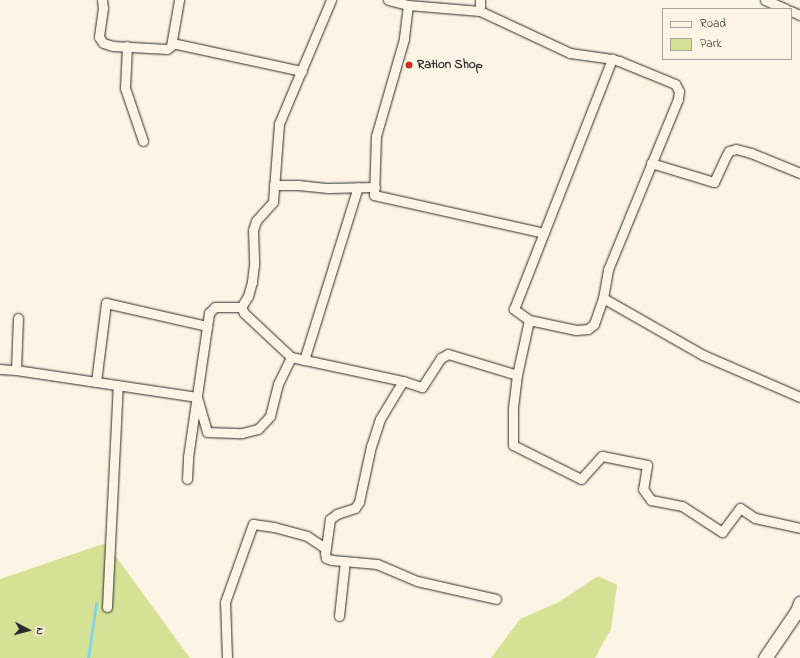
<!DOCTYPE html>
<style>
body{margin:0}
#map{position:relative;width:800px;height:658px;overflow:hidden;background:#fcf5e5;font-family:"Indie Flower",sans-serif}
div>[style]{position:absolute}
.green>*{inset:0;background:#d5e295}
.stream>*{height:3px;margin:-1.5px;padding:0 1.5px;transform-origin:1.5px;border-radius:1.5px;background:#85d5e0}
.roads{filter:drop-shadow(0 0 1px #2b2b2b) drop-shadow(0 0 1px #2b2b2b)}
.street>*{height:9px;margin:-4.5px;padding:0 4.5px;transform-origin:4.5px;border-radius:4.5px;background:#fcf5e5}
.secondary>*{height:13px;margin:-6.5px;padding:0 6.5px;transform-origin:6.5px;border-radius:6.5px;background:#fcf5e5}
.dots>*{width:11px;height:11px;translate:-50% -50%;box-sizing:border-box;border:2px solid #fcf5e5;border-radius:50%}
span{translate:-50% -50%;white-space:nowrap;text-align:center;line-height:1.15;-webkit-text-stroke:3.5px #fcf5e5;paint-order:stroke}
.poi-label{font-size:13px;color:#2b2b2b;font-weight:700}
.left{translate:0 -50%;text-align:left}
.legend{position:absolute;left:662px;top:8px;width:130px;height:52px;box-sizing:border-box;background:#fcf5e5;border:1px solid #a8a49b;margin:0;padding:5px 7px;list-style:none;font-size:12px;color:#2b2b2b}
.legend li{display:flex;align-items:center;gap:8px;height:20px}
.legend b{width:20px;border:1px solid #a8a49b}
.north{position:absolute;left:8px;top:610px;width:40px;height:40px;-webkit-text-stroke:3px #fcf5e5;paint-order:stroke;rotate:96deg;font-size:11px;font-weight:700;line-height:16px;text-align:center;color:#2b2b2b}
.north::after{content:'';display:block;margin:auto;width:14px;height:18px;background:#2b2b2b;clip-path:polygon(50% 0,100% 100%,50% 72%,0 100%)}
</style>
<div id="map">
<div class="green">
<div style="clip-path:polygon(106px 543px,190px 658px,0 658px,0 579px)"></div>
<div style="clip-path:polygon(598px 576px,617px 585px,611px 629px,595px 658px,491px 658px,520px 619px,559px 602px)"></div>
</div>
<div class="stream">
<div style="left:88px;top:658px;width:55px;rotate:-81.6deg"></div>
</div>
<div class="roads">
<div class="street">
<div style="left:102px;top:0;width:8px;rotate:83deg"></div>
<div style="left:103px;top:8px;width:29px;rotate:98deg"></div>
<div style="left:99px;top:37px;width:7px;rotate:56deg"></div>
<div style="left:103px;top:43px;width:10px;rotate:17deg"></div>
<div style="left:113px;top:46px;width:54px;rotate:3.2deg"></div>
<div style="left:167px;top:49px;width:5px;rotate:-37deg"></div>
<div style="left:171px;top:46px;width:47px;rotate:-80.1deg"></div>
<div style="left:331px;top:0;width:134px;rotate:112.8deg"></div>
<div style="left:279px;top:124px;width:78px;rotate:94.4deg"></div>
<div style="left:273px;top:202px;width:25px;rotate:132deg"></div>
<div style="left:256px;top:221px;width:9px;rotate:108deg"></div>
<div style="left:253px;top:230px;width:35px;rotate:88deg"></div>
<div style="left:254px;top:265px;width:17px;rotate:97deg"></div>
<div style="left:252px;top:282px;width:15px;rotate:106deg"></div>
<div style="left:248px;top:296px;width:13px;rotate:122deg"></div>
<div style="left:241px;top:307px;width:7px;rotate:63deg"></div>
<div style="left:244px;top:313px;width:64px;rotate:43.1deg"></div>
<div style="left:291px;top:357px;width:115px;rotate:12.1deg"></div>
<div style="left:403px;top:381px;width:44px;rotate:121.2deg"></div>
<div style="left:380px;top:419px;width:28px;rotate:108deg"></div>
<div style="left:371px;top:446px;width:57px;rotate:102.1deg"></div>
<div style="left:359px;top:502px;width:7px;rotate:124deg"></div>
<div style="left:355px;top:508px;width:19px;rotate:162deg"></div>
<div style="left:337px;top:514px;width:9px;rotate:144deg"></div>
<div style="left:330px;top:519px;width:34px;rotate:98deg"></div>
<div style="left:325px;top:553px;width:5px;rotate:79deg"></div>
<div style="left:326px;top:558px;width:6px;rotate:18deg"></div>
<div style="left:332px;top:560px;width:45px;rotate:5.1deg"></div>
<div style="left:377px;top:564px;width:43px;rotate:23deg"></div>
<div style="left:417px;top:581px;width:81px;rotate:12.8deg"></div>
<div style="left:388px;top:0;width:21px;rotate:14deg"></div>
<div style="left:408px;top:5px;width:72px;rotate:4.8deg"></div>
<div style="left:480px;top:11px;width:99px;rotate:25deg"></div>
<div style="left:570px;top:53px;width:42px;rotate:8.1deg"></div>
<div style="left:612px;top:59px;width:7px;rotate:16deg"></div>
<div style="left:619px;top:61px;width:61px;rotate:22.3deg"></div>
<div style="left:675px;top:84px;width:8px;rotate:60deg"></div>
<div style="left:679px;top:91px;width:8px;rotate:97deg"></div>
<div style="left:678px;top:99px;width:185px;rotate:112.3deg"></div>
<div style="left:608px;top:270px;width:28px;rotate:100deg"></div>
<div style="left:603px;top:298px;width:28px;rotate:109deg"></div>
<div style="left:594px;top:324px;width:8px;rotate:140deg"></div>
<div style="left:588px;top:329px;width:12px;rotate:175deg"></div>
<div style="left:576px;top:330px;width:48px;rotate:-168deg"></div>
<div style="left:529px;top:320px;width:19px;rotate:-144deg"></div>
<div style="left:514px;top:309px;width:269px;rotate:-68.6deg"></div>
<div style="left:765px;top:0;width:23px;rotate:23deg"></div>
<div style="left:408px;top:5px;width:34px;rotate:97deg"></div>
<div style="left:404px;top:39px;width:101px;rotate:106.1deg"></div>
<div style="left:376px;top:136px;width:59px;rotate:91.9deg"></div>
<div style="left:374px;top:195px;width:174px;rotate:12.6deg"></div>
<div style="left:480px;top:11px;width:11px;rotate:-90deg"></div>
<div style="left:791px;top:11px;width:10px;rotate:24deg"></div>
<div style="left:172px;top:43px;width:133px;rotate:12.2deg"></div>
<div style="left:127px;top:46px;width:42px;rotate:92.7deg"></div>
<div style="left:125px;top:88px;width:56px;rotate:71.2deg"></div>
<div style="left:651px;top:163px;width:66px;rotate:16.8deg"></div>
<div style="left:714px;top:182px;width:29px;rotate:-65deg"></div>
<div style="left:726px;top:156px;width:6px;rotate:-59deg"></div>
<div style="left:729px;top:151px;width:7px;rotate:-16deg"></div>
<div style="left:736px;top:149px;width:16px;rotate:15deg"></div>
<div style="left:751px;top:153px;width:53px;rotate:22.2deg"></div>
<div style="left:274px;top:185px;width:24px"></div>
<div style="left:298px;top:185px;width:30px;rotate:6deg"></div>
<div style="left:328px;top:188px;width:47px;rotate:-1.2deg"></div>
<div style="left:603px;top:298px;width:115px;rotate:29.7deg"></div>
<div style="left:703px;top:355px;width:106px;rotate:23.4deg"></div>
<div style="left:529px;top:320px;width:56px;rotate:102.3deg"></div>
<div style="left:517px;top:375px;width:34px;rotate:97deg"></div>
<div style="left:513px;top:409px;width:36px;rotate:90deg"></div>
<div style="left:513px;top:445px;width:76px;rotate:26.6deg"></div>
<div style="left:581px;top:479px;width:31px;rotate:-48deg"></div>
<div style="left:602px;top:456px;width:46px;rotate:11.3deg"></div>
<div style="left:647px;top:465px;width:24px;rotate:99deg"></div>
<div style="left:643px;top:489px;width:14px;rotate:54deg"></div>
<div style="left:651px;top:500px;width:32px;rotate:11deg"></div>
<div style="left:682px;top:506px;width:48px;rotate:33deg"></div>
<div style="left:722px;top:532px;width:30px;rotate:-53deg"></div>
<div style="left:740px;top:508px;width:18px;rotate:34deg"></div>
<div style="left:755px;top:518px;width:46px;rotate:12.5deg"></div>
<div style="left:304px;top:360px;width:181px;rotate:-72.7deg"></div>
<div style="left:0;top:369px;width:16px;rotate:4deg"></div>
<div style="left:16px;top:370px;width:183px;rotate:8.5deg"></div>
<div style="left:197px;top:397px;width:36px;rotate:74deg"></div>
<div style="left:207px;top:432px;width:35px;rotate:2deg"></div>
<div style="left:242px;top:433px;width:16px;rotate:-14deg"></div>
<div style="left:258px;top:429px;width:18px;rotate:-47deg"></div>
<div style="left:270px;top:416px;width:33px;rotate:-76deg"></div>
<div style="left:278px;top:384px;width:30px;rotate:-64deg"></div>
<div style="left:16px;top:370px;width:52px;rotate:-87.8deg"></div>
<div style="left:403px;top:381px;width:20px;rotate:18deg"></div>
<div style="left:422px;top:387px;width:35px;rotate:-57deg"></div>
<div style="left:441px;top:358px;width:8px;rotate:-30deg"></div>
<div style="left:448px;top:354px;width:72px;rotate:16.9deg"></div>
<div style="left:96px;top:382px;width:80px;rotate:-82.8deg"></div>
<div style="left:106px;top:303px;width:104px;rotate:12.8deg"></div>
<div style="left:187px;top:479px;width:22px;rotate:-87deg"></div>
<div style="left:188px;top:457px;width:146px;rotate:-81.7deg"></div>
<div style="left:209px;top:313px;width:8px;rotate:-45deg"></div>
<div style="left:215px;top:307px;width:26px"></div>
<div style="left:107px;top:607px;width:222px;rotate:-87.2deg"></div>
<div style="left:339px;top:616px;width:55px;rotate:-83.8deg"></div>
<div style="left:227px;top:658px;width:56px;rotate:-92deg"></div>
<div style="left:225px;top:602px;width:83px;rotate:-70.3deg"></div>
<div style="left:253px;top:524px;width:21px;rotate:8deg"></div>
<div style="left:274px;top:527px;width:34px;rotate:15deg"></div>
<div style="left:307px;top:536px;width:22px;rotate:34deg"></div>
</div>
<div class="secondary">
<div style="left:765px;top:658px;width:57px;rotate:-55.8deg"></div>
<div style="left:797px;top:611px;width:9px;rotate:-69deg"></div>
</div>
</div>
<div class="dots">
<div style="left:409px;top:65px;background:#c8321e"></div>
</div>
<div class="poi-label">
<span class="left" style="left:417px;top:65px">Ration Shop</span>
</div>
<ul class="legend">
<li><b style="height:5px;background:#fcf5e5"></b>Road</li>
<li><b style="height:11px;background:#d5e295"></b>Park</li>
</ul>
<div class="north">N</div>
</div>
